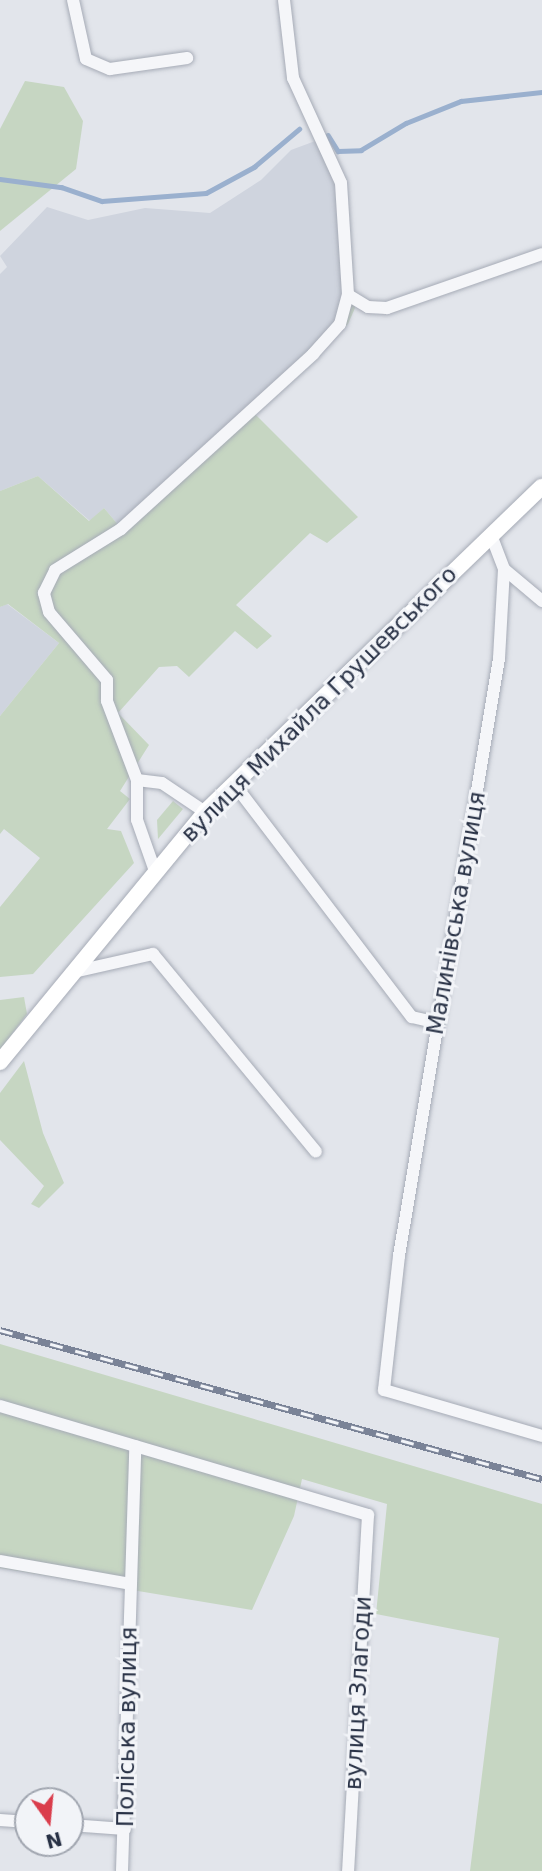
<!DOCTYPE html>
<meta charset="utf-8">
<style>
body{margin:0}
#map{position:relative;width:542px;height:1871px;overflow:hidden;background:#e2e5eb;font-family:"DejaVu Sans",sans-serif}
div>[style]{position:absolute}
.built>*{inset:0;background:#cfd4de}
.green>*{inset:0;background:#c6d6c2}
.stream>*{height:4.5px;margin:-2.25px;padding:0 2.25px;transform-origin:2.25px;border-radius:2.25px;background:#9ab0ce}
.roads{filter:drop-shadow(0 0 2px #a6abb6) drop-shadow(0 0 2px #a6abb6)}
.street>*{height:12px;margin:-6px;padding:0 6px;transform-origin:6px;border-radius:6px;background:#f5f6f9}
.secondary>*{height:16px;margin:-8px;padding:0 8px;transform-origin:8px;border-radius:8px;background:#fff}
.rail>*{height:7px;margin-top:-3.5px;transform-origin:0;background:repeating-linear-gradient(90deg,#f2f4f8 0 13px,#7a8397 0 26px);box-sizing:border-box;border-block:2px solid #7a8397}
span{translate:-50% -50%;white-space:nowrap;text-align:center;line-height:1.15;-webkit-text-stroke:6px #f2f4f8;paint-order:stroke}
.street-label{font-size:23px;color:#283145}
.north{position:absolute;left:14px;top:1787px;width:70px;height:70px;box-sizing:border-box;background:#f2f4f8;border:2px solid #a1a6b0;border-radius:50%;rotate:165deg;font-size:19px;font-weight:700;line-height:28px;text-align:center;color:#283145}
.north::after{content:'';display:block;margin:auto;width:24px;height:32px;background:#da3d4c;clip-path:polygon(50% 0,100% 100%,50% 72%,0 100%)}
</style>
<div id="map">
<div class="built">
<div style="clip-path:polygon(318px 140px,337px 191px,346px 302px,330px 330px,120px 527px,104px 508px,90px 521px,38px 476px,0 491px,0 274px,7px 267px,0 256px,47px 207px,88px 220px,145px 208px,210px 213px,261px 180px,291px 150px)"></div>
<div style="clip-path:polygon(7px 604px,59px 643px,0 716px,0 607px)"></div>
</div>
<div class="green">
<div style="clip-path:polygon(25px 81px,64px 87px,83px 121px,76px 169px,0 231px,0 129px)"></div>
<div style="clip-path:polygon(351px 280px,355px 308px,348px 324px,253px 412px,358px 517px,327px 543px,310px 533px,236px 605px,272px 636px,257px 649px,235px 631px,189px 677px,177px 666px,159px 667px,118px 713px,149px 745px,120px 791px,130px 799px,107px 829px,121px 831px,134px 863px,33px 974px,0 977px,0 907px,40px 858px,4px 829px,0 834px,0 716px,59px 643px,8px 604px,0 607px,0 491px,38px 476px,89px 521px,104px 508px,120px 527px,317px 345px,340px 314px)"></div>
<div style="clip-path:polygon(173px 801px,183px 809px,158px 839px,157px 820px)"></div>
<div style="clip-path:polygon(24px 997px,27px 1014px,0 1050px,0 1000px)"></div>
<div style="clip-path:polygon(24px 1061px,43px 1133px,64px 1183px,39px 1208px,31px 1204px,44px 1186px,0 1140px,0 1093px)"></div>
<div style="clip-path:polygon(0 1344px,542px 1504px,542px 1871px,470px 1871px,499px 1638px,376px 1614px,387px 1504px,302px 1479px,294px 1516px,252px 1610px,0 1568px)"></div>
</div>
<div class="stream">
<div style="left:328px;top:135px;width:19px;rotate:58deg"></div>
<div style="left:338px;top:151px;width:23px;rotate:-2deg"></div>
<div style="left:361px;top:150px;width:52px;rotate:-31deg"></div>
<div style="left:406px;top:123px;width:59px;rotate:-21.8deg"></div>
<div style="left:461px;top:101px;width:81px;rotate:-6.3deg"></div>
<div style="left:0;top:179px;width:62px;rotate:7.5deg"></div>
<div style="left:61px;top:187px;width:43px;rotate:18.9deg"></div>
<div style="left:102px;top:201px;width:104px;rotate:-4.4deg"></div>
<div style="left:206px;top:193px;width:55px;rotate:-28.4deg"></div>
<div style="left:254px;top:167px;width:59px;rotate:-40.2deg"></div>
</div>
<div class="roads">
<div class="street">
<div style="left:73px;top:0;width:60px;rotate:77.6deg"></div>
<div style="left:86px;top:59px;width:26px;rotate:23deg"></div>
<div style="left:110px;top:69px;width:78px;rotate:-8.1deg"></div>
<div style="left:284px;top:0;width:79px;rotate:83.4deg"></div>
<div style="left:293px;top:78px;width:115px;rotate:65.4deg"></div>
<div style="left:341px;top:183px;width:112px;rotate:86.4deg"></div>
<div style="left:348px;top:295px;width:23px;rotate:31deg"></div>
<div style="left:368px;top:307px;width:19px;rotate:3deg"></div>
<div style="left:387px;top:308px;width:164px;rotate:-19.2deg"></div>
<div style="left:491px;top:535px;width:36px;rotate:69deg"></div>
<div style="left:504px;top:569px;width:50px;rotate:40.1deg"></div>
<div style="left:504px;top:569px;width:90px;rotate:93.2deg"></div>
<div style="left:499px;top:659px;width:605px;rotate:99.51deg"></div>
<div style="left:399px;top:1256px;width:135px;rotate:96.4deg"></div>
<div style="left:384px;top:1390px;width:165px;rotate:16.2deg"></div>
<div style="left:137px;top:780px;width:25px;rotate:7deg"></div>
<div style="left:162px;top:783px;width:52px;rotate:34deg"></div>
<div style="left:235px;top:785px;width:292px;rotate:52.7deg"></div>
<div style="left:412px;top:1017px;width:26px;rotate:13deg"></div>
<div style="left:155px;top:871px;width:54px;rotate:-109.4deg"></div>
<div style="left:137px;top:820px;width:40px;rotate:-90deg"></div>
<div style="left:137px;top:780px;width:85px;rotate:-110.8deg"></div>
<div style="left:107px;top:701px;width:21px;rotate:-90deg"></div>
<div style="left:107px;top:680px;width:89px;rotate:-130.5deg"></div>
<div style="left:49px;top:612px;width:20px;rotate:-105deg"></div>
<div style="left:44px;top:593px;width:25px;rotate:-64deg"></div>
<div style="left:55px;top:570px;width:78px;rotate:-31.8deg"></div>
<div style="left:121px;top:529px;width:260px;rotate:-42.3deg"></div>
<div style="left:313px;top:354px;width:40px;rotate:-48deg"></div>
<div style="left:340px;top:324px;width:30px;rotate:-75deg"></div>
<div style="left:73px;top:972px;width:82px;rotate:-12.7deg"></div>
<div style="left:153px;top:954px;width:256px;rotate:50.5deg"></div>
<div style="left:0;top:1406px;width:384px;rotate:16.5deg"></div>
<div style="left:368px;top:1515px;width:357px;rotate:93.2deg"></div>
<div style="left:0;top:1561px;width:132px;rotate:10deg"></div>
<div style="left:0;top:1820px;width:28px;rotate:4deg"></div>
<div style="left:70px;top:1825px;width:55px;rotate:4.2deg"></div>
<div style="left:122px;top:1871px;width:425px;rotate:-88.2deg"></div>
</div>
<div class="secondary">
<div style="left:0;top:1062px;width:323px;rotate:-50.6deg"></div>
<div style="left:205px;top:812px;width:468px;rotate:-44deg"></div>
</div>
</div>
<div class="rail">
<div style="left:0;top:1330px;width:562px;rotate:15.37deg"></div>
</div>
<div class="street-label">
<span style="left:319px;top:704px;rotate:-45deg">вулиця Михайла Грушевського</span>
<span style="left:456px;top:913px;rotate:-80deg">Малинівська вулиця</span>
<span style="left:358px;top:1693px;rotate:-87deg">вулиця Злагоди</span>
<span style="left:127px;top:1727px;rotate:-89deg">Поліська вулиця</span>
</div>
<div class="north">N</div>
</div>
